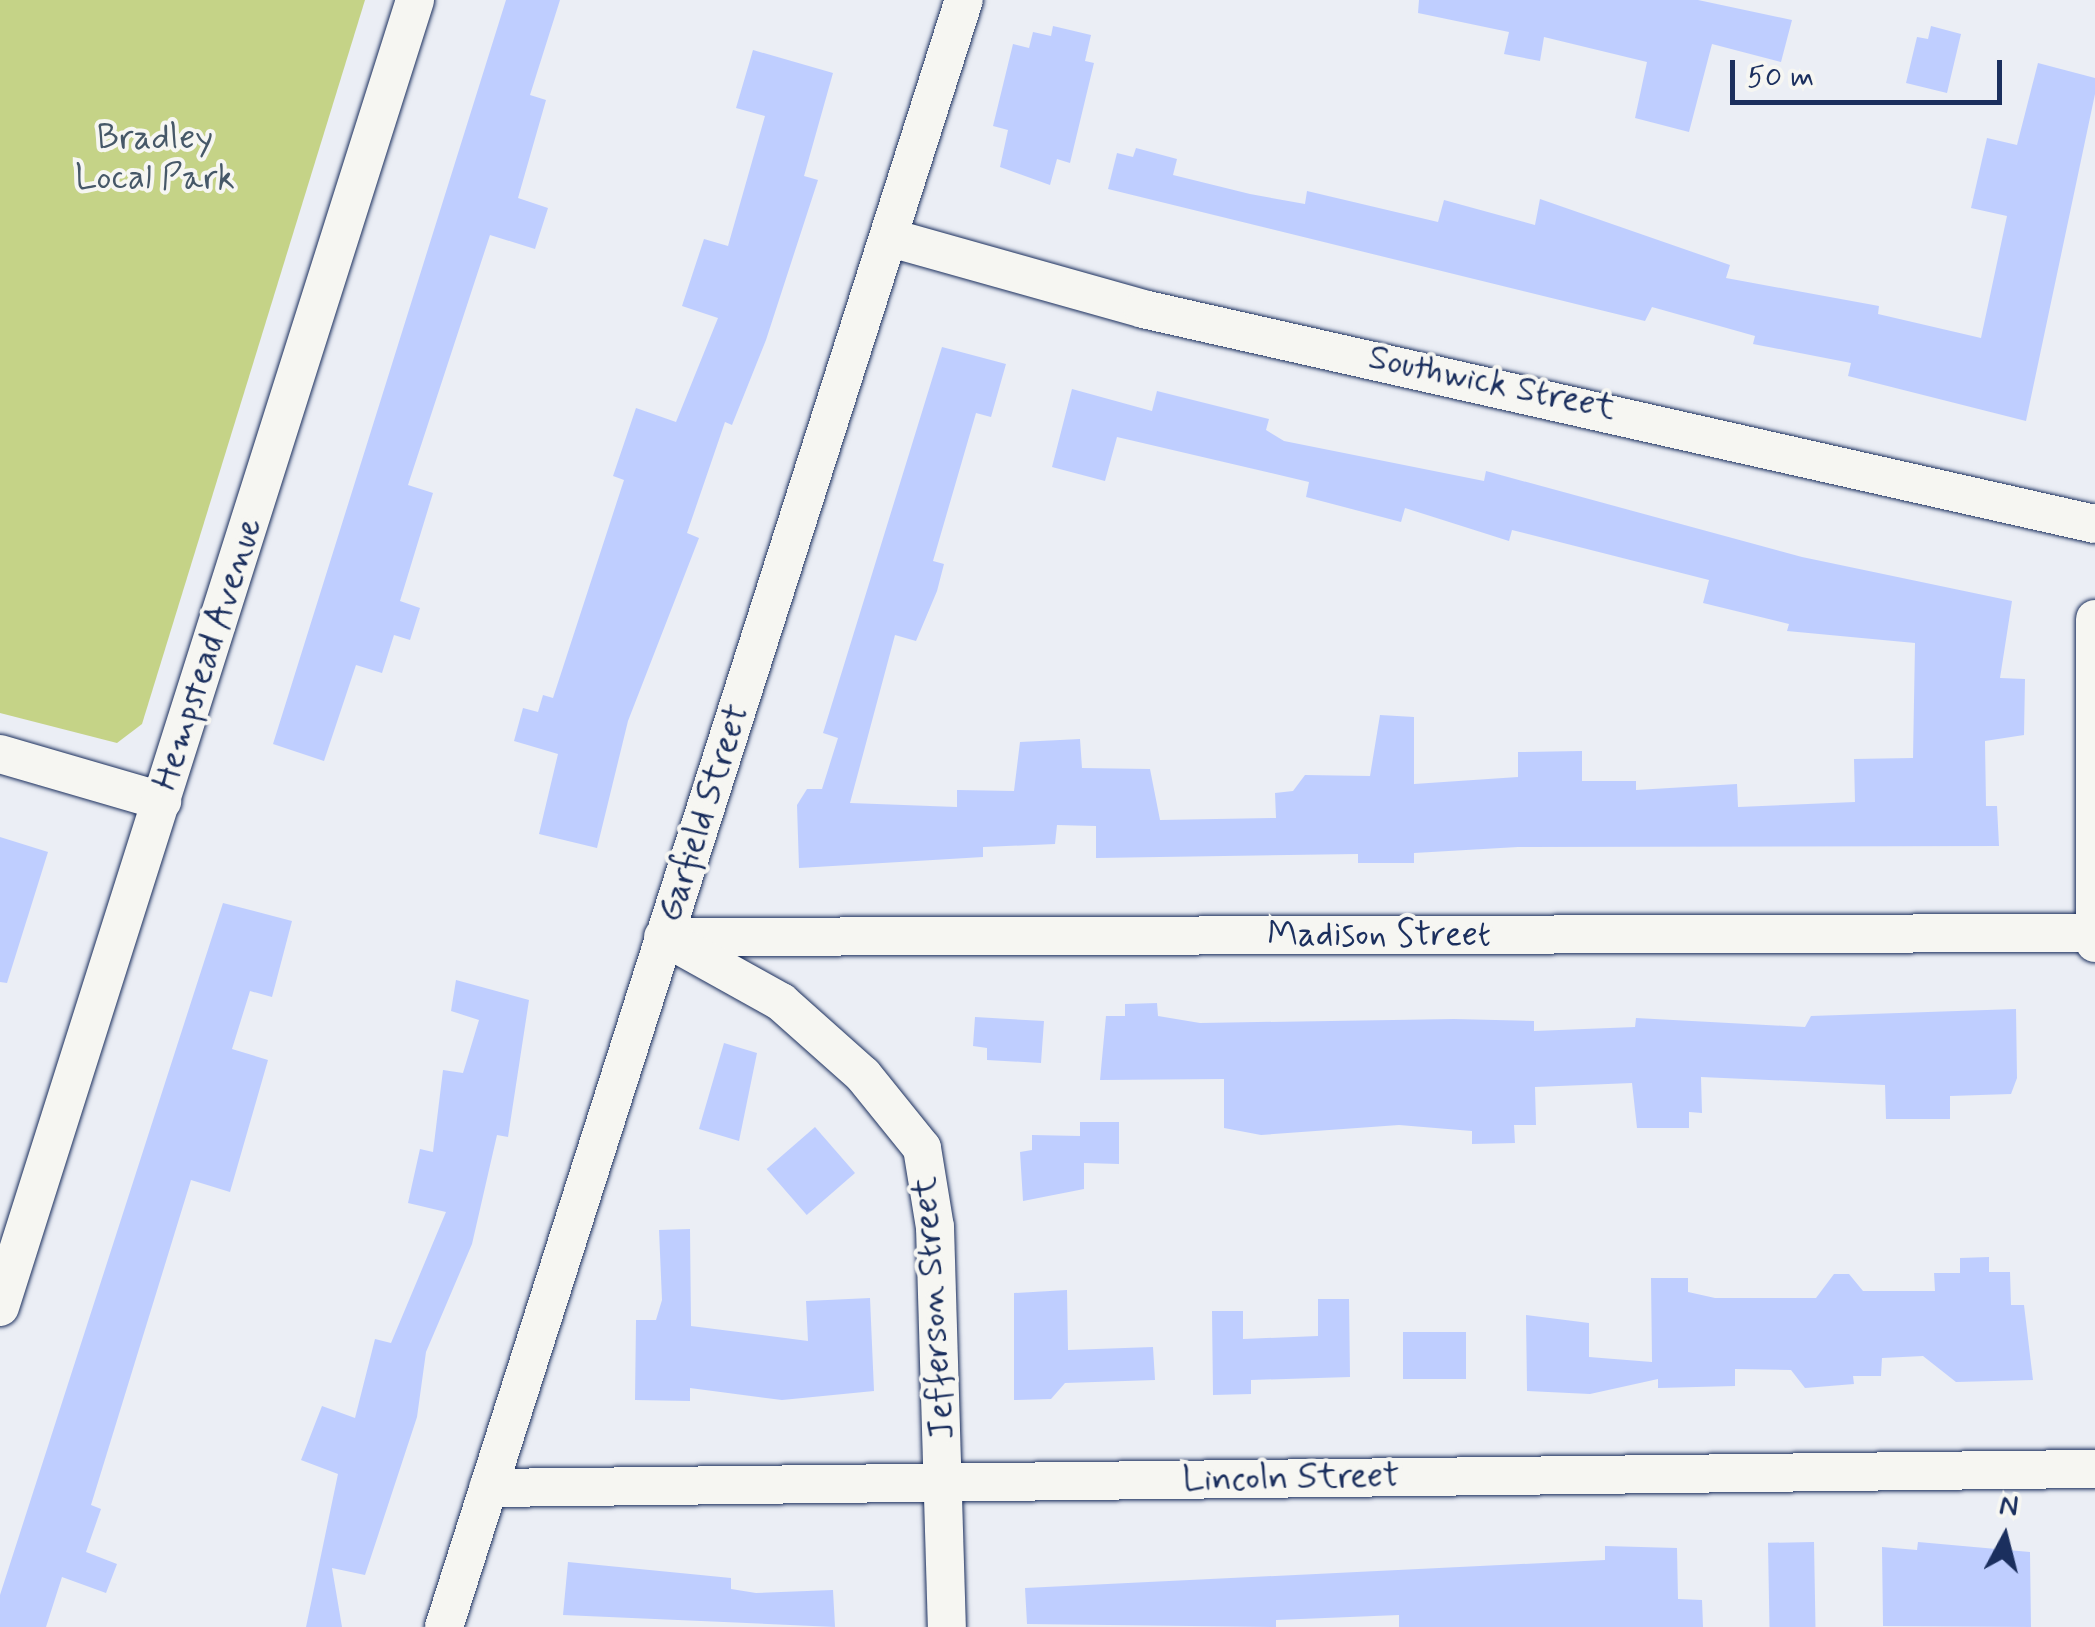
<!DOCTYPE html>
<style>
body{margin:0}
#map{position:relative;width:2095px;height:1627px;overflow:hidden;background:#ebeef5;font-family:Mynerve,sans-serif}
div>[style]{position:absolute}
.green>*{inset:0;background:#c5d387}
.building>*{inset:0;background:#bfceff;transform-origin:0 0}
.roads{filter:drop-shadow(0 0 2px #1b2f5e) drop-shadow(0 0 2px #1b2f5e)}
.minor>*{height:38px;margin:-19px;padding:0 19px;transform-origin:19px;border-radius:19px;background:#f6f6f2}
span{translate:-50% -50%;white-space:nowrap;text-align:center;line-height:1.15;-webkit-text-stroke:8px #f6f6f2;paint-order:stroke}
.park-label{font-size:35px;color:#465868}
.street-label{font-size:35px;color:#1b2f5e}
.north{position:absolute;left:1955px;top:1487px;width:100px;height:100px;-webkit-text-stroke:8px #f6f6f2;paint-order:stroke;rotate:7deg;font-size:28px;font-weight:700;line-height:40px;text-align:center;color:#1b2f5e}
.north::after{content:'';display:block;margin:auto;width:35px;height:45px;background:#1b2f5e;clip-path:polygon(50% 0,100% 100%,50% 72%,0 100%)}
.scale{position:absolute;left:1730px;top:60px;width:272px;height:45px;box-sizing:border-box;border:5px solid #1b2f5e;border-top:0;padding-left:12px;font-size:30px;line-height:35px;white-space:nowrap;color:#1b2f5e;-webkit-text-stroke:8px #f6f6f2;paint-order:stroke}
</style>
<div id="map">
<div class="green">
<div style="clip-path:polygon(0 0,365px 0,142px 724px,117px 743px,0 713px)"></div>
</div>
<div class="building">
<div style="clip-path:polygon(506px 0,560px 0,530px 95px,546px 100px,518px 198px,548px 208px,535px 249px,490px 235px,408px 485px,433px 493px,400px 601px,420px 608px,410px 640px,394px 635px,382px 673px,356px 665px,324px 761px,273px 744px)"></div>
<div style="clip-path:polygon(1419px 0,1698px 0,1792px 20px,1781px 62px,1712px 44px,1689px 132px,1635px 118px,1647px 62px,1544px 37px,1540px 61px,1504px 54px,1509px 32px,1418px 13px)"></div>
<div style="clip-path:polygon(1053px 26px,1091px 35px,1085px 61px,1094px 63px,1070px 163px,1057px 159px,1050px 185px,1000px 167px,1008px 130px,993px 126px,1013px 44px,1029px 48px,1033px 32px,1051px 36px)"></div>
<div style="clip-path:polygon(1931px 26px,1961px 34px,1947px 93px,1906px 83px,1917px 37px,1928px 39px)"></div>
<div style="clip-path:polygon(753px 50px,833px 73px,804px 176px,818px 180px,766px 340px,732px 425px,725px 422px,687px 533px,699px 538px,628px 721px,597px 848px,539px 834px,558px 754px,514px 741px,523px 708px,538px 712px,543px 695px,553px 698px,624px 480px,613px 476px,636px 408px,676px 422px,718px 318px,682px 306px,704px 239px,728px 246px,765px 116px,736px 108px)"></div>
<div style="clip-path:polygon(2038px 63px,2095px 78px,2095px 94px,2026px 421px,1848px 376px,1851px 363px,1753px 344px,1755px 336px,1652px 307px,1645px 321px,1108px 189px,1117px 153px,1133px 157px,1136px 148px,1177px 159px,1173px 175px,1250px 194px,1305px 204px,1307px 191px,1438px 222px,1444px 200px,1535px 225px,1540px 199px,1730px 265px,1726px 278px,1879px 306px,1878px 314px,1981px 338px,2007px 216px,1971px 208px,1987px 138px,2017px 145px)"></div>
<div style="clip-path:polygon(942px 347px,1006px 364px,991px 417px,976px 413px,933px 561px,944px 564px,937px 591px,916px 641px,895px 635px,850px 803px,957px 807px,957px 790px,1014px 791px,1020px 742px,1080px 739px,1082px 768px,1150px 769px,1160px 820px,1276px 818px,1275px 793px,1293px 791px,1305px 775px,1370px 776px,1380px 715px,1414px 717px,1414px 784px,1518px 777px,1518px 752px,1582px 751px,1582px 781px,1636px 781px,1636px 790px,1737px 784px,1738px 807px,1855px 802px,1854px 759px,1913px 758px,1915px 643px,1787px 631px,1789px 624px,1703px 603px,1709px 580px,1512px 530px,1509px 541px,1405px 508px,1401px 522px,1306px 497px,1309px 482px,1117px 437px,1105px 481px,1052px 467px,1072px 389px,1152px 411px,1157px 391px,1269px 419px,1266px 430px,1284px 441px,1484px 481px,1486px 471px,1802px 557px,2012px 601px,2000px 678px,2025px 679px,2024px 735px,1985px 741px,1986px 806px,1997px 806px,1999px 846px,1518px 847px,1414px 853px,1414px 863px,1358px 863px,1358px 854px,1096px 858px,1096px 826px,1057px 825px,1055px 844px,983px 847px,983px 857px,799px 868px,797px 805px,807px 789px,822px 789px,838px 738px,823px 733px)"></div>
<div style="clip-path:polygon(0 837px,48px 852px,7px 983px,0 982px)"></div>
<div style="clip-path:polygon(223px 903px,292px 921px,272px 997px,250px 991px,232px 1049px,268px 1060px,230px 1192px,191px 1180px,91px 1505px,101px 1509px,86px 1552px,117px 1564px,106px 1593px,62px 1577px,46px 1627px,0 1627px,0 1595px)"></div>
<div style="clip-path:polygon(456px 980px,529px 1000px,508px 1137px,497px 1135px,472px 1244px,426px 1352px,417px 1417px,365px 1575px,332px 1568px,342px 1627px,306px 1627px,338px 1474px,301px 1460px,322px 1406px,355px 1418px,375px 1339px,391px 1343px,446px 1212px,408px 1203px,420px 1149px,433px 1152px,443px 1070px,463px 1073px,479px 1020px,451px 1011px)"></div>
<div style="clip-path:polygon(1157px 1003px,1158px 1016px,1200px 1023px,1454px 1019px,1534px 1021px,1534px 1031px,1635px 1027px,1636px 1018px,1805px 1027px,1811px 1016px,2016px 1009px,2017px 1078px,2011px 1094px,1950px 1096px,1950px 1119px,1886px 1119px,1885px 1085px,1701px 1077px,1702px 1113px,1689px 1112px,1689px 1128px,1637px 1128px,1632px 1083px,1535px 1087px,1536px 1125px,1514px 1125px,1515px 1143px,1472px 1144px,1472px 1131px,1399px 1125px,1261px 1135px,1224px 1128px,1224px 1079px,1100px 1080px,1106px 1016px,1125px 1016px,1125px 1004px)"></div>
<div style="clip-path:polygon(975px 1017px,1044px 1021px,1041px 1063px,987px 1060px,987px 1048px,973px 1046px)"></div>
<div style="clip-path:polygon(724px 1043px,757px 1053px,739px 1141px,699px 1129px)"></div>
<div style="clip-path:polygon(1080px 1122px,1119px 1122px,1119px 1164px,1084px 1163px,1084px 1189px,1023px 1201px,1020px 1152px,1032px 1150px,1032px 1135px,1080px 1136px)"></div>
<div style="left:815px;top:1127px;width:61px;height:64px;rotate:49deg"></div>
<div style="clip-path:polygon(690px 1229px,691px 1326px,808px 1341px,806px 1301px,870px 1298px,874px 1391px,782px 1400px,690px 1388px,690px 1401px,635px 1400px,636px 1320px,656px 1320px,662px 1300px,659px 1230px)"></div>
<div style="clip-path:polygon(1989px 1257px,1989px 1272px,2010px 1272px,2011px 1305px,2024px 1305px,2033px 1380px,1956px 1382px,1923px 1356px,1882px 1358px,1881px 1376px,1853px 1376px,1854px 1384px,1805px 1388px,1791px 1370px,1735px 1369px,1735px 1386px,1658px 1388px,1658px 1379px,1590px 1394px,1527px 1391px,1526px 1315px,1589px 1323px,1589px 1357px,1652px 1362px,1651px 1278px,1688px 1278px,1688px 1292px,1715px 1298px,1816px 1298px,1834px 1274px,1849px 1274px,1863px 1291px,1935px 1291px,1934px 1273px,1960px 1273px,1960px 1258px)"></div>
<div style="clip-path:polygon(1067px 1290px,1068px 1350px,1153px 1347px,1155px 1380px,1065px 1383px,1051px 1399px,1014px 1400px,1014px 1293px)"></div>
<div style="clip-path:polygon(1318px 1299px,1349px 1299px,1350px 1377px,1251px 1380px,1251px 1394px,1213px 1395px,1212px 1311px,1243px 1311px,1243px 1339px,1318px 1336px)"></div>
<div style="left:1403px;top:1332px;width:63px;height:47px"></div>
<div style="left:1814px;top:1542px;width:85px;height:46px;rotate:89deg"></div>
<div style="clip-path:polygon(1918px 1542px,2030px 1552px,2031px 1627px,1883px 1626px,1882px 1547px,1917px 1550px)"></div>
<div style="clip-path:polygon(1605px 1546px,1677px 1548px,1678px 1599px,1702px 1600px,1703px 1627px,1399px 1627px,1399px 1615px,1276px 1620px,1276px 1627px,1027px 1624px,1025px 1588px,1605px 1560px)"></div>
<div style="clip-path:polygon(568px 1562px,731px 1578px,731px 1589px,756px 1593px,833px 1590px,835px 1627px,563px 1615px)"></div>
</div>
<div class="roads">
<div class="minor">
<div style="left:891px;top:238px;width:262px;rotate:15.7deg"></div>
<div style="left:1143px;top:309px;width:976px;rotate:12.73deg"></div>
<div style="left:2095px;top:619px;width:324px;rotate:90deg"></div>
<div style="left:0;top:754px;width:169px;rotate:16.2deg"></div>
<div style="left:663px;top:937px;width:1432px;rotate:-0.16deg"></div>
<div style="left:666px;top:938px;width:132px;rotate:29.1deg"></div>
<div style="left:781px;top:1002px;width:110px;rotate:41.7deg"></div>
<div style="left:863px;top:1075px;width:94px;rotate:51.1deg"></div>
<div style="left:922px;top:1148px;width:80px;rotate:80.7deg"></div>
<div style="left:935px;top:1227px;width:400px;rotate:88.3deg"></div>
<div style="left:0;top:1307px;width:1371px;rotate:-72.38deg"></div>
<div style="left:488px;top:1488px;width:1607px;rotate:-0.68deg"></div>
<div style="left:444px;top:1627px;width:1708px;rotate:-72.28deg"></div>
</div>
</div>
<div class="park-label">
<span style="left:155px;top:158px">Bradley<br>Local Park</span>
</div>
<div class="street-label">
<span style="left:1492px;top:383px;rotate:12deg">Southwick Street</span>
<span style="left:208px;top:654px;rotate:-72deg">Hempstead Avenue</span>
<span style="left:704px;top:813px;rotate:-72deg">Garfield Street</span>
<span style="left:1379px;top:935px">Madison Street</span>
<span style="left:934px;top:1308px;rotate:-94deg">Jefferson Street</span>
<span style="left:1291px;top:1478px;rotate:-1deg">Lincoln Street</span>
</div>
<div class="north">N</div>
<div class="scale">50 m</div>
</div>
